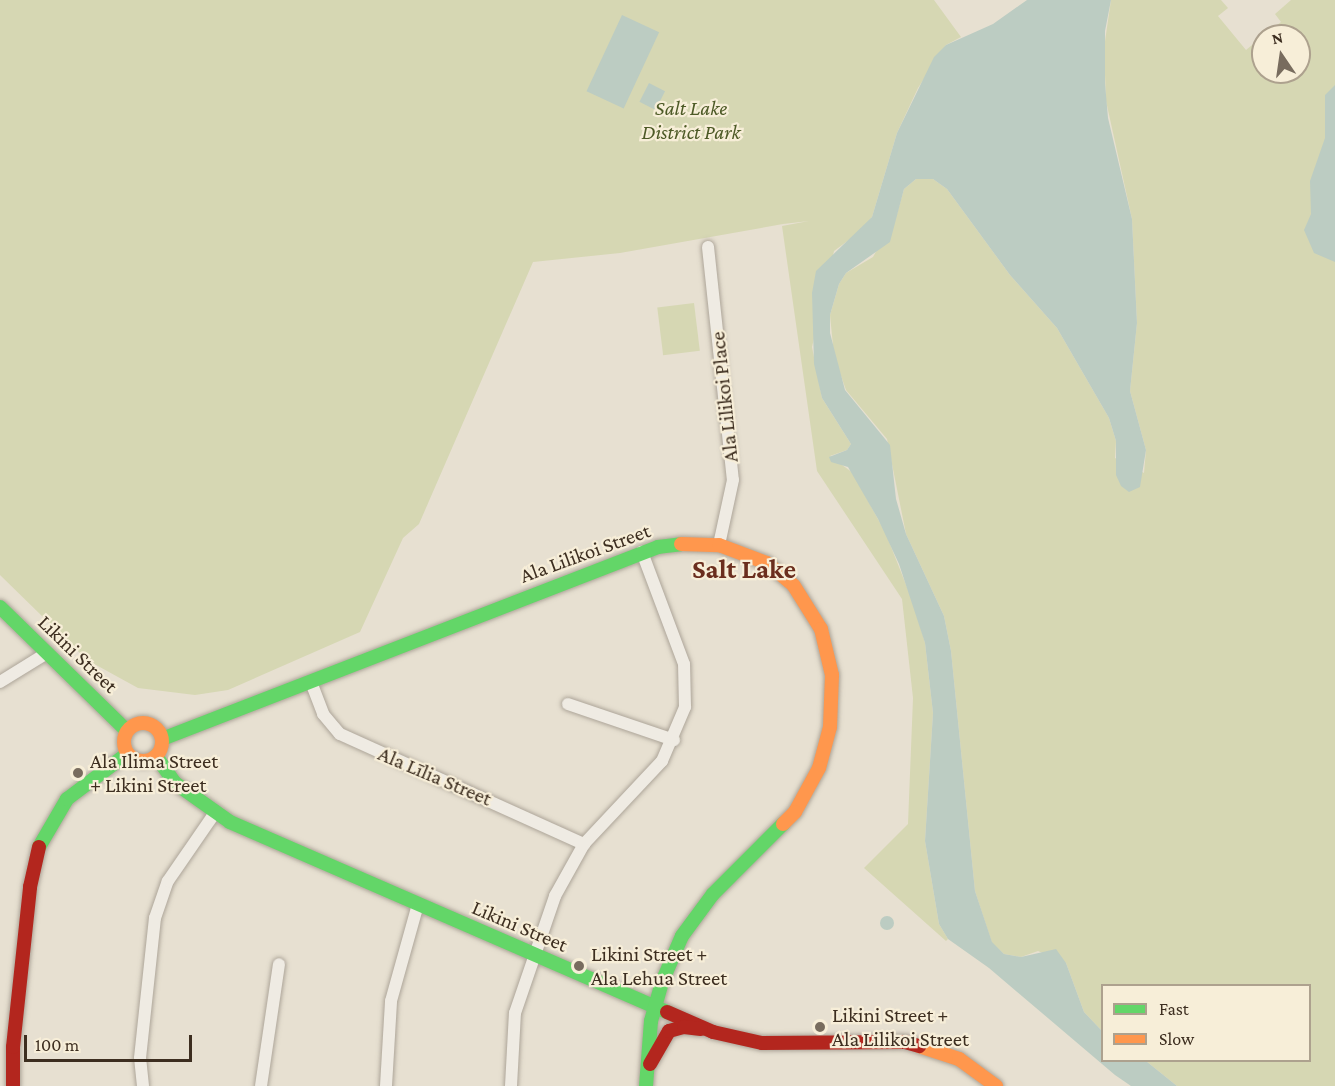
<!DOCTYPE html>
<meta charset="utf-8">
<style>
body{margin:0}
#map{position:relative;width:1335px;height:1086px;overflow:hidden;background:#e7e0d1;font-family:"Crimson Pro",serif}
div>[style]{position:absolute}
.green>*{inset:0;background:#d6d7b3;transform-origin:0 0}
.water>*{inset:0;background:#bcccc2;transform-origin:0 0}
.round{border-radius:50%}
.roads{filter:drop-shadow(0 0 2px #ada599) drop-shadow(0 0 2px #ada599)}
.street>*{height:12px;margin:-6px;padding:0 6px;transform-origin:6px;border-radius:6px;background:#efebe3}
.fast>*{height:14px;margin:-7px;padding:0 7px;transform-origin:7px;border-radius:7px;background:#63d668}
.slow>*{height:14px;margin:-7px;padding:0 7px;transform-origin:7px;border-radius:7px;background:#ff974d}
.slow>.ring{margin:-7px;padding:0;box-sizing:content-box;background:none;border:14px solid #ff974d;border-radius:50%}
.jam>*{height:14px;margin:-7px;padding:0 7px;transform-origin:7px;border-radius:7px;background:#b3261e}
.dots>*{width:16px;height:16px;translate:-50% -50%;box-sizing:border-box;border:3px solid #f7eed8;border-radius:50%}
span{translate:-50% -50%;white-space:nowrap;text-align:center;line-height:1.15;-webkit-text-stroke:4.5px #f7eed8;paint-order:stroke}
.park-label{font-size:21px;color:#4d5a26;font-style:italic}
.street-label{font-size:21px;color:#3d2e20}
.poi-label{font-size:21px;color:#3d2e20}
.left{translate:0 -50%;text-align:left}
.district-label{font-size:27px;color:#6b2e1e;font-weight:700}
.legend{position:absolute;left:1101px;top:984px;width:210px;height:78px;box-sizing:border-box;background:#f7eed8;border:2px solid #ada18e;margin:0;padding:8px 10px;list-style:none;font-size:18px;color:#3d2e20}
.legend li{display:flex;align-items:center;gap:12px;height:30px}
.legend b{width:30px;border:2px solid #ada18e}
.north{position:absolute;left:1251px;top:24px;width:60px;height:60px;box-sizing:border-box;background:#f7eed8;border:2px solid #ada18e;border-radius:50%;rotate:347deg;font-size:16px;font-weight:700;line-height:24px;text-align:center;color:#3d2e20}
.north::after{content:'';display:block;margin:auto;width:21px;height:27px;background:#786c5e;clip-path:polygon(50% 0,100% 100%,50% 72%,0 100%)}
.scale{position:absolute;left:24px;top:1035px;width:168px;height:27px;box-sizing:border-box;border:3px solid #3d2e20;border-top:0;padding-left:8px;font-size:18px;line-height:21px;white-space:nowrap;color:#3d2e20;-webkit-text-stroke:4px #f7eed8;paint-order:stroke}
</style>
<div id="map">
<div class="green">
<div style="clip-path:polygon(0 0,934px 0,961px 37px,946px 45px,918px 88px,897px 133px,872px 217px,861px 231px,834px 251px,812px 347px,822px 398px,851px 444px,847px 450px,830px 456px,853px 473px,886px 534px,916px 610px,925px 643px,933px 713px,925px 841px,939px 924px,948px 939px,946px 941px,864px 868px,908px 824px,913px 698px,902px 599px,817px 471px,782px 226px,809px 221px,783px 224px,620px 253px,533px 262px,419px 524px,403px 538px,360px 632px,228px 690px,195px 695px,138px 688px,87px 660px,0 575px)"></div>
<div style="clip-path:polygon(1111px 0,1221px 0,1228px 8px,1218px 16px,1246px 50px,1263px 36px,1263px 72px,1299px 72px,1299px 36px,1263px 36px,1281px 22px,1275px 14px,1291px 0,1335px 0,1335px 1086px,1177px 1086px,1146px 1061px,1310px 1060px,1310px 986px,1102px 986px,1102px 1031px,1084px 1012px,1066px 963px,1038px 951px,1021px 957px,1004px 954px,992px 943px,975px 891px,951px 651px,944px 616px,906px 534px,887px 439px,846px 390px,834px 356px,830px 315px,839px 284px,846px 273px,873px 257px,897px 214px,904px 189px,916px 179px,933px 179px,947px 189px,1010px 275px,1057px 328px,1109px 418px,1116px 441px,1115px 458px,1144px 473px,1146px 450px,1130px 391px,1137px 323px,1132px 219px,1106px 101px,1104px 48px)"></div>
<div style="left:694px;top:303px;width:48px;height:37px;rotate:83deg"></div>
</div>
<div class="water">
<div style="clip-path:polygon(1027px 0,1111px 0,1105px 31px,1105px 83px,1108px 118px,1132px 219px,1137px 323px,1130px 391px,1146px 450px,1140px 487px,1129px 492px,1121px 486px,1116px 475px,1116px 441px,1109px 418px,1057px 328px,1010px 275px,947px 189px,933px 179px,916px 179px,904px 189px,890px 242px,846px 273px,839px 284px,830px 315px,830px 333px,845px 390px,890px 445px,896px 499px,906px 534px,944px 616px,951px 651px,975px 891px,992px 942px,1004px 954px,1021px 957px,1056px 949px,1066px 963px,1084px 1012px,1102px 1031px,1102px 1060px,1146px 1061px,1177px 1086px,1131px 1086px,1115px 1075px,989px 968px,948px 939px,939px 924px,925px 841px,933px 713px,925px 643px,899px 564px,878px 519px,848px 467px,831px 462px,829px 457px,847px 450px,851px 444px,822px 398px,814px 364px,812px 293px,816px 271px,872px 217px,897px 133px,934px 57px,946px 45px,993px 24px)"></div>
<div style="left:622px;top:15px;width:41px;height:84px;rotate:25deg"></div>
<div style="left:649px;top:83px;width:18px;height:21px;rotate:27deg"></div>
<div style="clip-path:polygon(1335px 85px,1335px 262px,1314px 253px,1304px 230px,1311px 214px,1310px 181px,1325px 138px,1325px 95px)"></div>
<div class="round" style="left:880px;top:916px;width:14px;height:14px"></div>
</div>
<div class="roads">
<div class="street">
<div style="left:708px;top:247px;width:234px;rotate:83.9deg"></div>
<div style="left:733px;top:480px;width:66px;rotate:102.2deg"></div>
<div style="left:0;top:682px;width:55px;rotate:-31.7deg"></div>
<div style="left:311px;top:682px;width:34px;rotate:69deg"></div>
<div style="left:323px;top:714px;width:26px;rotate:50deg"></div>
<div style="left:340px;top:734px;width:268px;rotate:24.3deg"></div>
<div style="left:568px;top:704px;width:112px;rotate:18.8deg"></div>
<div style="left:143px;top:1086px;width:28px;rotate:-96deg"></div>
<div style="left:140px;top:1058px;width:141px;rotate:-83.9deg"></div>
<div style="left:155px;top:918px;width:39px;rotate:-71deg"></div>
<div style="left:168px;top:881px;width:81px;rotate:-55.5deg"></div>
<div style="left:261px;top:1086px;width:123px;rotate:-81.6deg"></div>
<div style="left:386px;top:1086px;width:85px;rotate:-86.6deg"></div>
<div style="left:391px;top:1001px;width:101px;rotate:-74.4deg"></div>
<div style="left:511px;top:1086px;width:73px;rotate:-86.9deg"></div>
<div style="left:515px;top:1013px;width:124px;rotate:-71.1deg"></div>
<div style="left:555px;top:896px;width:60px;rotate:-60.9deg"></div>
<div style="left:584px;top:844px;width:114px;rotate:-46.8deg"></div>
<div style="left:662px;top:761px;width:59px;rotate:-66.9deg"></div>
<div style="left:685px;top:707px;width:43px;rotate:-91.3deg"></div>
<div style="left:684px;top:664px;width:120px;rotate:-110.6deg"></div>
</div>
<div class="fast">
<div style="left:0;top:607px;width:177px;rotate:44.3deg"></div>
<div style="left:162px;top:739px;width:532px;rotate:-21.16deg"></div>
<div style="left:658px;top:547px;width:23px;rotate:-7deg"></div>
<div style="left:156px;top:756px;width:33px;rotate:55deg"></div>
<div style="left:175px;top:783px;width:67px;rotate:35.3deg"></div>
<div style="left:230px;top:822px;width:477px;rotate:23.5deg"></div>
<div style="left:39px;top:847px;width:56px;rotate:-59.7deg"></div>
<div style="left:67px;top:799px;width:75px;rotate:-36.9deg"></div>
<div style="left:646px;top:1086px;width:65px;rotate:-85.6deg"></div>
<div style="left:651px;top:1021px;width:41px;rotate:-74.2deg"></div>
<div style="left:662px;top:982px;width:50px;rotate:-66.5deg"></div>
<div style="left:682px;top:936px;width:52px;rotate:-53.6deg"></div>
<div style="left:713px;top:894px;width:99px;rotate:-45deg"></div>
</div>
<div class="slow">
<div style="left:681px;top:544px;width:38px;rotate:2deg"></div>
<div style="left:719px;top:545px;width:51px;rotate:20.6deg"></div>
<div style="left:767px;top:563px;width:35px;rotate:40deg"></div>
<div style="left:794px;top:586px;width:51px;rotate:57.9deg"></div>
<div style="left:821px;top:629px;width:47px;rotate:76.6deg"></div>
<div style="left:832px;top:675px;width:52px;rotate:92.2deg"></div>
<div style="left:830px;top:727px;width:42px;rotate:105deg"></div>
<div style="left:819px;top:768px;width:50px;rotate:118.6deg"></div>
<div style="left:795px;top:812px;width:17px;rotate:135deg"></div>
<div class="ring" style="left:124px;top:723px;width:24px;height:24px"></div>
<div style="left:919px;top:1046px;width:42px;rotate:18deg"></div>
<div style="left:959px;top:1059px;width:46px;rotate:36.1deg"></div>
</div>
<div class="jam">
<div style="left:667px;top:1012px;width:50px;rotate:23.5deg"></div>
<div style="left:713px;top:1032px;width:50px;rotate:12.7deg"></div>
<div style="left:762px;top:1043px;width:143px;rotate:-0.4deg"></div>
<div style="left:905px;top:1042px;width:15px;rotate:16deg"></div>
<div style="left:650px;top:1064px;width:38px;rotate:-60deg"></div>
<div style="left:669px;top:1031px;width:16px;rotate:-15deg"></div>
<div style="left:684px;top:1027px;width:17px;rotate:7deg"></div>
<div style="left:13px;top:1086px;width:39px;rotate:-90deg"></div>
<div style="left:13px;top:1047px;width:161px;rotate:-83.9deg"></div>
<div style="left:30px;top:887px;width:41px;rotate:-77.3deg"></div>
</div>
</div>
<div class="dots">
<div style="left:78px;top:773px;background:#786c5e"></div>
<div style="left:579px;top:966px;background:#786c5e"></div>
<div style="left:820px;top:1027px;background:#786c5e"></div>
</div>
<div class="park-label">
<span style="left:691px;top:120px">Salt Lake<br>District Park</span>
</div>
<div class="street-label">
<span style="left:724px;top:397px;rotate:-96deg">Ala Lilikoi Place</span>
<span style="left:585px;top:553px;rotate:-20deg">Ala Lilikoi Street</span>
<span style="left:78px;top:654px;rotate:44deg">Likini Street</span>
<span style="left:435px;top:776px;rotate:23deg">Ala Līlia Street</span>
<span style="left:520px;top:926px;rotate:23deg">Likini Street</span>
</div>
<div class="poi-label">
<span class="left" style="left:90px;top:773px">Ala Ilima Street<br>+ Likini Street</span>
<span class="left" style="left:591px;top:966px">Likini Street +<br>Ala Lehua Street</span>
<span class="left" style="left:832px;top:1027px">Likini Street +<br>Ala Lilikoi Street</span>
</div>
<div class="district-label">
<span style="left:744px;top:570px">Salt Lake</span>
</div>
<ul class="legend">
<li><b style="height:8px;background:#63d668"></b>Fast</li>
<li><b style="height:8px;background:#ff974d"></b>Slow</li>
</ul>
<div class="north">N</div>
<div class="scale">100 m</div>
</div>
